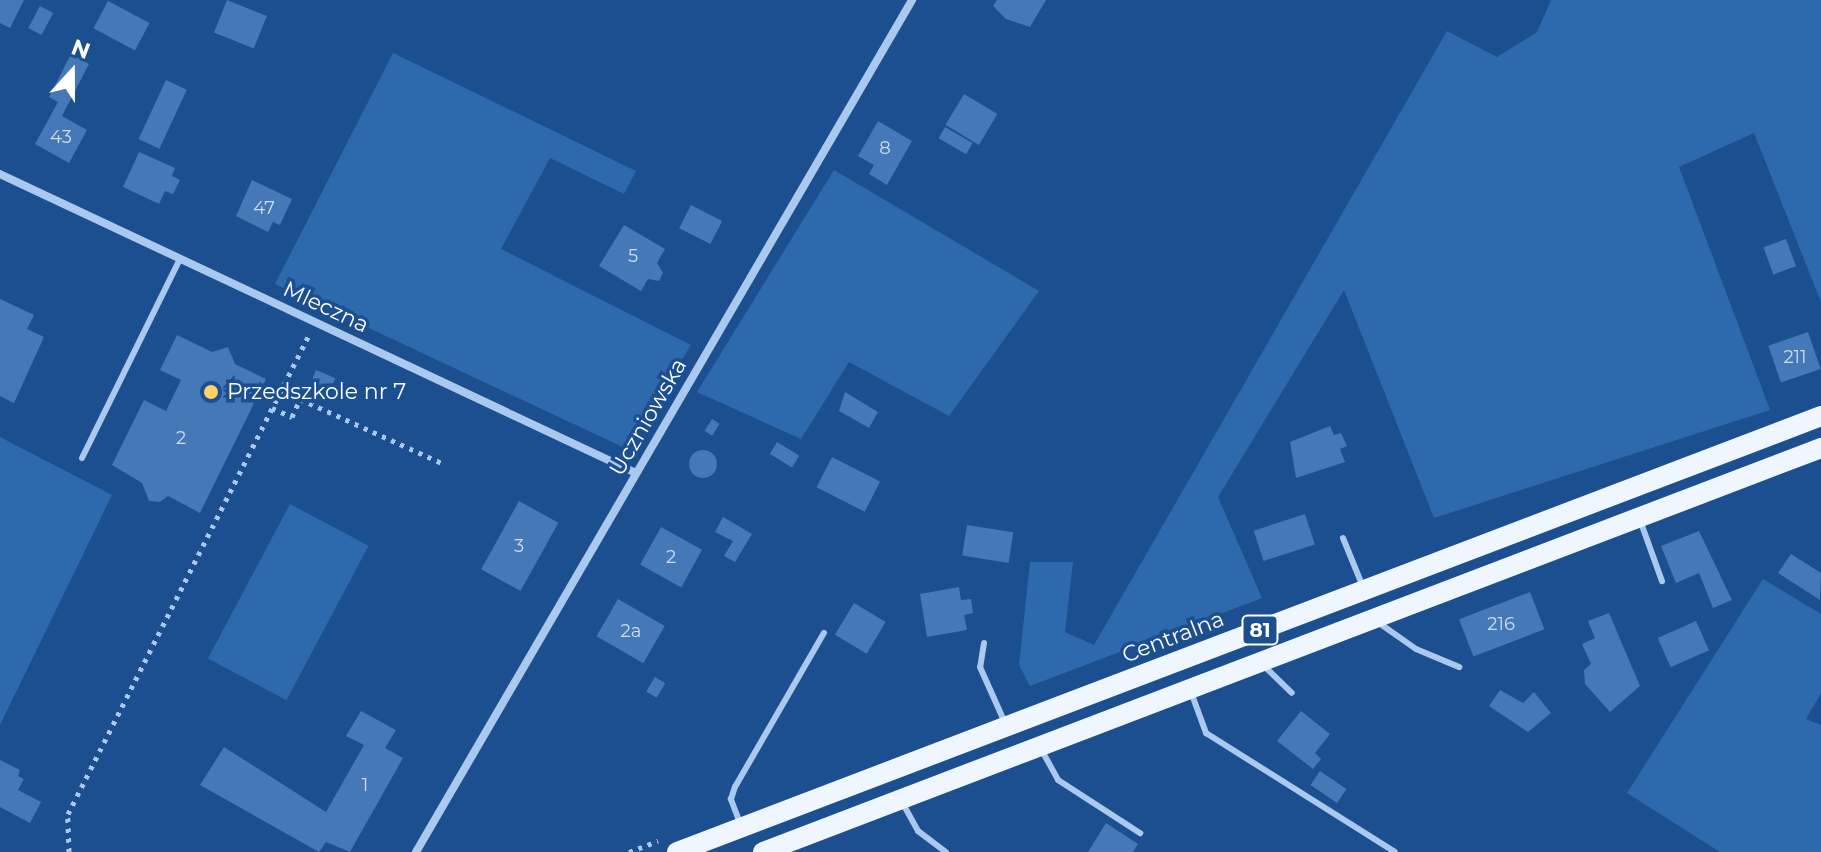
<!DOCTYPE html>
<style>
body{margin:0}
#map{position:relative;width:1821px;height:852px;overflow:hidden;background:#1b4f8f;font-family:Montserrat,sans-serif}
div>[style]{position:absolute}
.green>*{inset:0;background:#2e69ad;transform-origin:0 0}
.building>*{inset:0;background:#4478b7;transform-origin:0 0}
.round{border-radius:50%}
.path>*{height:5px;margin-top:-2.5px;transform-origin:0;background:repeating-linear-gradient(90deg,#a9c9ee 0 4px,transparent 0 10px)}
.service>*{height:6px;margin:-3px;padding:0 3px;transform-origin:3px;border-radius:3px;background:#a9c9ee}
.minor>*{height:8px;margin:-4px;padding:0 4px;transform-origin:4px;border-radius:4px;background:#a9c9ee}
.primary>*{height:20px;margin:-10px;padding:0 10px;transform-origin:10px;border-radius:10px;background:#f0f6ff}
.dots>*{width:22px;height:22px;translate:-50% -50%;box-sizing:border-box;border:4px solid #1b4f8f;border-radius:50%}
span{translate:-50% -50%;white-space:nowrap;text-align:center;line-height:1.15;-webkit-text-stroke:7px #1b4f8f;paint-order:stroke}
.number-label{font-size:18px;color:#d0dded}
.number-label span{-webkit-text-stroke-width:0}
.shield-label span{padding:2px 6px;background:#1b4f8f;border:2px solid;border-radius:6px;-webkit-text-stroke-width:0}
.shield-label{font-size:20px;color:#fff;font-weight:700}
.street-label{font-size:22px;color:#fff}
.poi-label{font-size:22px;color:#fff}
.left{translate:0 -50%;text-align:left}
.north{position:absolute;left:32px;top:32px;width:80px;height:80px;-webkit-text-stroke:6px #1b4f8f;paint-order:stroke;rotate:21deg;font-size:22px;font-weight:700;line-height:32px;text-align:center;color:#fff}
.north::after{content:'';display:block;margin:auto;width:28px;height:36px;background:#fff;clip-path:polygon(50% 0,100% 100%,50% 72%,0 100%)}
</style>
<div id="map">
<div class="green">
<div style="clip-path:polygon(1551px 0,1821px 0,1821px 302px,1754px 133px,1679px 167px,1770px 410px,1434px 518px,1344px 290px,1218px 497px,1262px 598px,1030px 686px,1019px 665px,1030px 562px,1073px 562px,1065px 632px,1094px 645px,1447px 31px,1497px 57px,1537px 32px)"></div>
<div style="clip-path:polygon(393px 53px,636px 171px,624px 194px,550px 158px,501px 249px,691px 345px,627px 449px,275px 284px)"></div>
<div style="clip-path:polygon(834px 170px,1039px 291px,949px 416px,849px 362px,801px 439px,697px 392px)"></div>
<div style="clip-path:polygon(0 437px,112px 495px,0 725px)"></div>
<div style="left:290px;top:504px;width:89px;height:175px;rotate:28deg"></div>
<div style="clip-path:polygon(1763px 579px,1821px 614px,1821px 693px,1806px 719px,1821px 725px,1821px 852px,1720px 852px,1627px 793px)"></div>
</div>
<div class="building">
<div style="clip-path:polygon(0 0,24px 0,10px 28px,0 23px)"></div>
<div style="left:227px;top:0;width:43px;height:35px;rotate:22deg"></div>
<div style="clip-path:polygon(997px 0,1046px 0,1030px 27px,1006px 19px,993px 6px)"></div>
<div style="left:108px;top:1px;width:47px;height:31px;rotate:28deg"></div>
<div style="left:40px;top:6px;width:15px;height:25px;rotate:28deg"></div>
<div style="clip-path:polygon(71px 54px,89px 64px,62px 116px,87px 130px,69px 163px,35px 144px,58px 102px,49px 97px)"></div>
<div style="left:166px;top:80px;width:23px;height:65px;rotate:25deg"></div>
<div style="left:964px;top:94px;width:39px;height:36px;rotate:31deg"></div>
<div style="clip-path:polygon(878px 121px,912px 141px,887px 185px,869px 174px,874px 165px,858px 156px)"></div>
<div style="left:945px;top:127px;width:32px;height:13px;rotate:30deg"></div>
<div style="clip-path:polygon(139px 152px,175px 168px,172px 176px,180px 180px,173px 194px,165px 191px,159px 204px,123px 187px)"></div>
<div style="clip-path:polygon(252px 180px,292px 199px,280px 225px,273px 222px,268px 232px,236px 216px)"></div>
<div style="left:691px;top:205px;width:35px;height:26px;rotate:27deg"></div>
<div style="clip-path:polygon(624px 225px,665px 249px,657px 263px,663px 273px,659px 281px,648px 279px,641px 291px,599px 266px)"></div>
<div style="left:1786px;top:239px;width:29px;height:24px;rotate:70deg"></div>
<div style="clip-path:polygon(0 299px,34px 315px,27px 329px,44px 337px,14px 403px,0 396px)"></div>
<div style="left:1808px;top:332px;width:39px;height:42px;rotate:71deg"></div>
<div style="clip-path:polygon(177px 335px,212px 352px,228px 347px,235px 364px,266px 379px,200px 513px,168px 496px,160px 502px,149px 501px,142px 483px,112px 465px,144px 400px,166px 411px,181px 380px,160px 370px)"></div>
<div style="left:316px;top:370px;width:21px;height:18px;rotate:23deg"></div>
<div style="clip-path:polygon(845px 392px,878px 412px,869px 428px,839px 411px)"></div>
<div style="left:712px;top:419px;width:9px;height:14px;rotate:32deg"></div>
<div style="clip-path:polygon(1330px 426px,1334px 435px,1341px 433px,1347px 446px,1340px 449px,1345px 462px,1296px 478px,1290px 442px)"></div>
<div style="left:777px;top:442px;width:26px;height:14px;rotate:31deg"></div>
<div class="round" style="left:689px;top:450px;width:28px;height:28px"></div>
<div style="left:832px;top:457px;width:54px;height:34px;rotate:27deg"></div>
<div style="left:519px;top:501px;width:45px;height:78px;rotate:29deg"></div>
<div style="left:1305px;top:514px;width:32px;height:54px;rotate:72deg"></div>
<div style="clip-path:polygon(723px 517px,752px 534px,735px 562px,724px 556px,733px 541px,715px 532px)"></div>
<div style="left:967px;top:525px;width:47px;height:31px;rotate:9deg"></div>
<div style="left:661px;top:527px;width:47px;height:43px;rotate:29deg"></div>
<div style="clip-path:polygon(1699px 531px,1732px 600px,1713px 608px,1699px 573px,1676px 583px,1661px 546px)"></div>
<div style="clip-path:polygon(1791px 554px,1821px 573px,1820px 600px,1778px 573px)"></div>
<div style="clip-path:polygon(959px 587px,961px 600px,971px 599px,973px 613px,964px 615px,967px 630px,927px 637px,920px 594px)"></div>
<div style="left:1530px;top:592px;width:40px;height:76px;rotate:69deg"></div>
<div style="left:618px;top:599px;width:54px;height:43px;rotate:30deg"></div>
<div style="left:854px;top:603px;width:37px;height:37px;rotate:31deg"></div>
<div style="clip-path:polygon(1609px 613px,1640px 686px,1610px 712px,1585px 684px,1584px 670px,1591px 664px,1582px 644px,1595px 638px,1588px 621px)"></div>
<div style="left:1696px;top:621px;width:32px;height:42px;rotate:66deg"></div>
<div style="left:655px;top:677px;width:12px;height:17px;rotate:31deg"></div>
<div style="clip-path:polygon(1500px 690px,1523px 703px,1534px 692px,1551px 713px,1528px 732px,1489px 706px)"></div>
<div style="clip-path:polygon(361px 711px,396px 730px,385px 748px,403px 758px,350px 852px,326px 842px,319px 852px,200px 785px,224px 747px,326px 812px,364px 745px,346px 736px)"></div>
<div style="clip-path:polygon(1301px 711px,1330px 734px,1315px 753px,1321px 759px,1313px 769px,1277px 741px)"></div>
<div style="clip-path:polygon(0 760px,20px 770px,18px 776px,24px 779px,18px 790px,41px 802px,30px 823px,0 807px)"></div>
<div style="left:1320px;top:771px;width:32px;height:17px;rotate:34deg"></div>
<div style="clip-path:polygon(1106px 823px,1138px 844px,1133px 852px,1088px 852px)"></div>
</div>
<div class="path">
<div style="left:272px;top:408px;width:22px;rotate:24deg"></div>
<div style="left:292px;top:417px;width:20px;rotate:-66deg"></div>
<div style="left:300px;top:399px;width:158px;rotate:24.3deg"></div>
<div style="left:69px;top:852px;width:38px;rotate:-92deg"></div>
<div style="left:68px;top:814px;width:534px;rotate:-63.29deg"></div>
<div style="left:629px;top:852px;width:31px;rotate:-21deg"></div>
</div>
<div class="service">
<div style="left:82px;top:458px;width:222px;rotate:-63.8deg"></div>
<div style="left:1640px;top:520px;width:65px;rotate:70.2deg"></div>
<div style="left:1343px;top:538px;width:53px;rotate:67.8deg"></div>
<div style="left:1379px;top:623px;width:45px;rotate:35.1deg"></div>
<div style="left:1416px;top:649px;width:47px;rotate:22.7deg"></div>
<div style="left:984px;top:643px;width:24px;rotate:99deg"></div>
<div style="left:980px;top:667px;width:61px;rotate:65.9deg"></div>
<div style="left:1263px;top:665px;width:40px;rotate:44deg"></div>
<div style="left:1191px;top:692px;width:44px;rotate:69.9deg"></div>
<div style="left:1206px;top:733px;width:223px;rotate:32.2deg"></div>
<div style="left:1041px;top:749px;width:35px;rotate:61deg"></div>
<div style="left:1058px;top:780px;width:98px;rotate:32.9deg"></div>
<div style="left:902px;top:802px;width:33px;rotate:61deg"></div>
<div style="left:918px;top:831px;width:35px;rotate:37deg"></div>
<div style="left:740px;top:823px;width:26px;rotate:-111deg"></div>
<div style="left:731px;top:799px;width:13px;rotate:-72deg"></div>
<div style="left:735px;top:787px;width:178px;rotate:-60deg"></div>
</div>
<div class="minor">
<div style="left:0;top:174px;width:703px;rotate:25.18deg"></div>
<div style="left:416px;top:852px;width:986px;rotate:-59.79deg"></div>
</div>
<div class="primary">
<div style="left:677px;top:852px;width:1224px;rotate:-20.86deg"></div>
<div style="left:763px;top:852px;width:1133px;rotate:-20.9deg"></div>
</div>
<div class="dots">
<div style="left:211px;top:392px;background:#ffd166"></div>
</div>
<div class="number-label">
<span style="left:61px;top:137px">43</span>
<span style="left:885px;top:148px">8</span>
<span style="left:264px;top:208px">47</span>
<span style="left:633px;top:256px">5</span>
<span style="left:1795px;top:357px">211</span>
<span style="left:181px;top:438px">2</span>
<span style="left:519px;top:546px">3</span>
<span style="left:671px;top:557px">2</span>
<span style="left:1501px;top:624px">216</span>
<span style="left:631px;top:631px">2a</span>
<span style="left:365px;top:785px">1</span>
</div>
<div class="shield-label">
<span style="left:1260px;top:630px">81</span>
</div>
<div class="street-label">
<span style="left:326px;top:307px;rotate:25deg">Mleczna</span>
<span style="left:648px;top:417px;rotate:-60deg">Uczniowska</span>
<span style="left:1173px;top:637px;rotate:-21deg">Centralna</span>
</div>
<div class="poi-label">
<span class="left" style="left:227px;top:392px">Przedszkole nr 7</span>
</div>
<div class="north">N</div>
</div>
